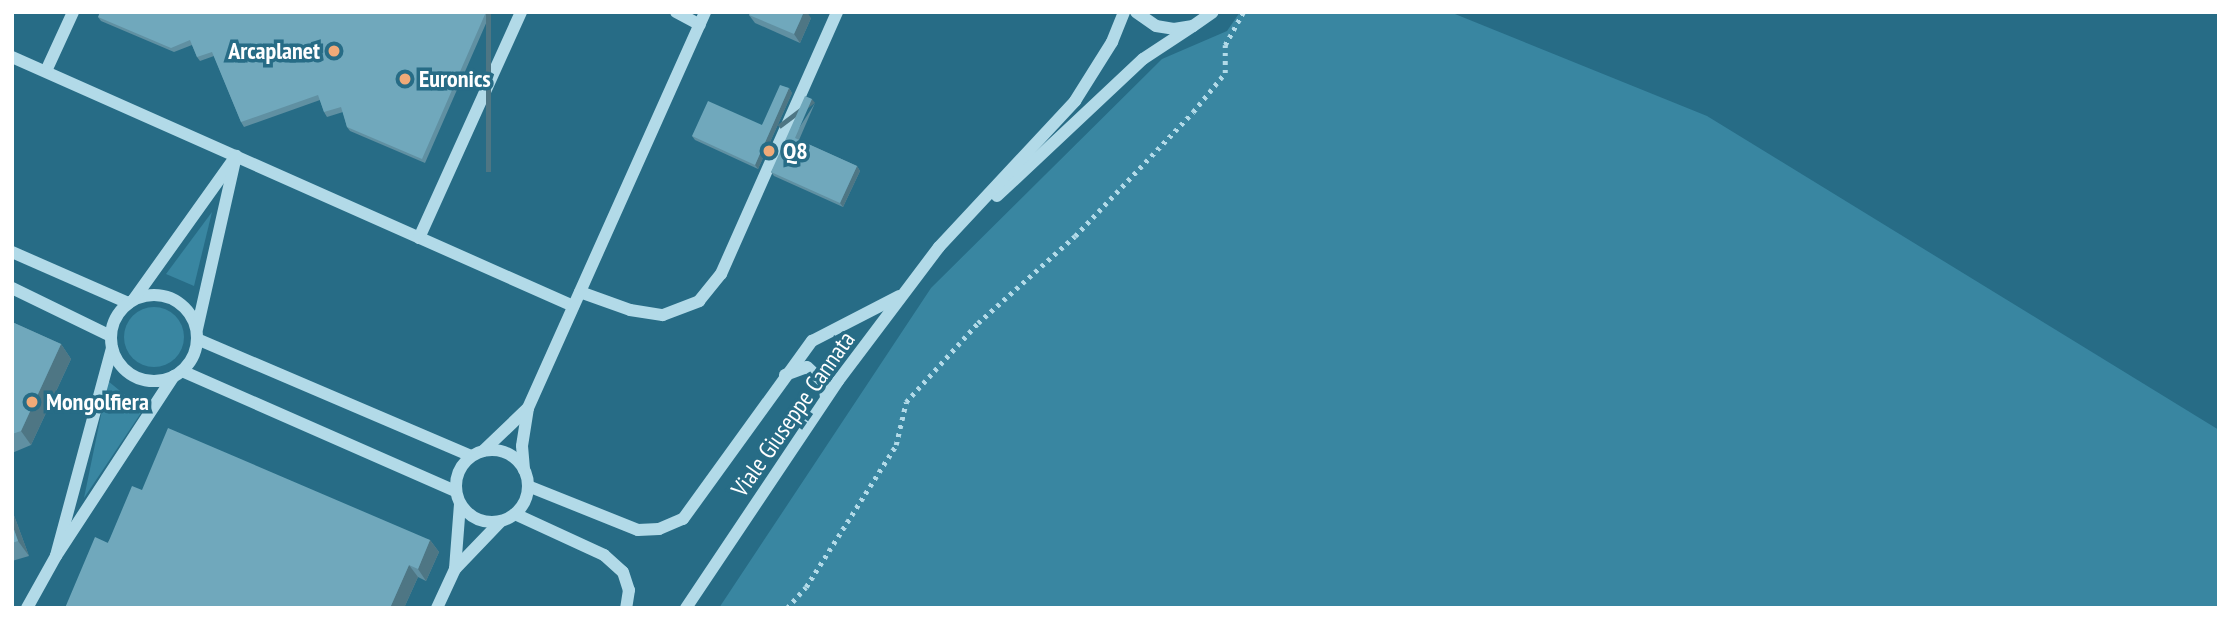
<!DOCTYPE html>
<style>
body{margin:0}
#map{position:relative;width:2231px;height:620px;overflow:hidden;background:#276c86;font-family:"PT Sans Narrow",sans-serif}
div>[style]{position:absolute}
.green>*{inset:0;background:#3986a1}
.round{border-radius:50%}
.path>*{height:4.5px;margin-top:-2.25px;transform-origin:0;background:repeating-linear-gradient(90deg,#b2dae8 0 3.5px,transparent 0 8.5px)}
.minor>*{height:12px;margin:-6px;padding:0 6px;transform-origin:6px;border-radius:6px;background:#b2dae8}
.minor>.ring{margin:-6px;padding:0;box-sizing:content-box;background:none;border:12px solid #b2dae8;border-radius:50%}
.wall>*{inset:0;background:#6090a2}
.shaded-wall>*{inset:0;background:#4e7684;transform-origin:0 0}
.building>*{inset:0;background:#70a8bc}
.dots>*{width:19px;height:19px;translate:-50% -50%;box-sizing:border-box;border:4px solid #276c86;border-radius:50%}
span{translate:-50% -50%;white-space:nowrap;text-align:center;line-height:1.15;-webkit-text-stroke:7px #276c86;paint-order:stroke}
.poi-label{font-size:24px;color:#fff;font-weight:700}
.right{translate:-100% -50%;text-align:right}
.left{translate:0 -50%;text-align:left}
.street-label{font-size:24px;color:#fff}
.frame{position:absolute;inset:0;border:14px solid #fff;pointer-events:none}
</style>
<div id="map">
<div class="green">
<div style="clip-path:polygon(1240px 12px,1450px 12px,1707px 116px,2219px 430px,2219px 608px,719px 608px,931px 288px,1162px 59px,1227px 31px)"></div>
<div style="clip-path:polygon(212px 212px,194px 286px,166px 274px)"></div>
<div class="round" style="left:124px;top:307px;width:60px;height:60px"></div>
<div style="clip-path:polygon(108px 381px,125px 395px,149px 401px,84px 498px)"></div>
</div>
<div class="path">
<div style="left:787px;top:608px;width:28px;rotate:-48deg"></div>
<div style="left:806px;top:587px;width:168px;rotate:-57.6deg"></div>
<div style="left:896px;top:445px;width:44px;rotate:-76.9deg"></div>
<div style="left:906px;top:402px;width:107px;rotate:-47.7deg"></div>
<div style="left:978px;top:323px;width:130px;rotate:-41.9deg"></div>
<div style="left:1075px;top:236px;width:171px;rotate:-46.4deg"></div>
<div style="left:1193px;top:112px;width:50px;rotate:-50.6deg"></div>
<div style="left:1225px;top:73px;width:28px;rotate:-90deg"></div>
<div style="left:1225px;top:45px;width:38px;rotate:-61deg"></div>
</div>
<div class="minor">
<div style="left:676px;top:12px;width:27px;rotate:28deg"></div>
<div style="left:1136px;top:12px;width:24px;rotate:35deg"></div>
<div style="left:1156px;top:26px;width:18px;rotate:9deg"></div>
<div style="left:1174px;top:29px;width:19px;rotate:-9deg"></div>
<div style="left:1193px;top:26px;width:24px;rotate:-35deg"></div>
<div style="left:12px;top:57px;width:614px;rotate:23.93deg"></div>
<div style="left:46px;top:71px;width:65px;rotate:-65.4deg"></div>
<div style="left:997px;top:196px;width:200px;rotate:-43.2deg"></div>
<div style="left:1143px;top:59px;width:60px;rotate:-33.4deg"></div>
<div style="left:419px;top:238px;width:248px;rotate:-65.7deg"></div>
<div style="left:12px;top:252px;width:127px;rotate:23.7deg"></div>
<div style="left:12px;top:288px;width:110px;rotate:25.9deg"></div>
<div style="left:580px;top:292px;width:53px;rotate:19.8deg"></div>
<div style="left:630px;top:310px;width:33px;rotate:9deg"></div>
<div style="left:663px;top:315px;width:39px;rotate:-21deg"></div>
<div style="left:699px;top:301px;width:35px;rotate:-51deg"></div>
<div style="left:721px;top:274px;width:287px;rotate:-66.1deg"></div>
<div class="ring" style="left:111px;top:295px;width:74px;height:74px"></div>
<div style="left:134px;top:299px;width:176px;rotate:-54.5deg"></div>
<div style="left:236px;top:156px;width:177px;rotate:102.7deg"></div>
<div style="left:197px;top:339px;width:298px;rotate:23.1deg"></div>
<div style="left:112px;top:348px;width:215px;rotate:105.1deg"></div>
<div style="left:56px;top:556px;width:215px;rotate:-56.8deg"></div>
<div style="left:182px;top:371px;width:299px;rotate:23.7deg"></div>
<div style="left:785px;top:375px;width:23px;rotate:-20deg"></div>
<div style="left:807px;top:367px;width:23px;rotate:43deg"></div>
<div style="left:824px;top:383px;width:15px;rotate:82deg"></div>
<div style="left:528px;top:408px;width:434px;rotate:-65.9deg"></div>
<div class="ring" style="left:456px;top:450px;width:60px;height:60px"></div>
<div style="left:483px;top:451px;width:62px;rotate:-43.7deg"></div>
<div style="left:528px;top:408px;width:38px;rotate:99deg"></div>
<div style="left:522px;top:446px;width:24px;rotate:85deg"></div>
<div style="left:528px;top:486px;width:118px;rotate:21.8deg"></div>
<div style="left:638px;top:530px;width:21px;rotate:-3deg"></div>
<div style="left:659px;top:529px;width:26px;rotate:-23deg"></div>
<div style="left:683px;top:519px;width:220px;rotate:-54.1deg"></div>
<div style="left:812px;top:341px;width:98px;rotate:-27.3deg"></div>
<div style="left:515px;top:514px;width:98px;rotate:24.7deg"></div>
<div style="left:604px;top:555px;width:25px;rotate:42deg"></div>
<div style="left:623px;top:572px;width:19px;rotate:72deg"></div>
<div style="left:629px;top:590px;width:18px;rotate:99deg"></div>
<div style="left:455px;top:569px;width:65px;rotate:-85.6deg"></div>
<div style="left:27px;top:608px;width:60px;rotate:-60.9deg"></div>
<div style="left:437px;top:608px;width:43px;rotate:-65.2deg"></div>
<div style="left:455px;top:569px;width:65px;rotate:-46.2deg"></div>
<div style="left:686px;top:608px;width:273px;rotate:-56.2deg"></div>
<div style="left:838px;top:381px;width:168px;rotate:-53deg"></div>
<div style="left:939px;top:247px;width:200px;rotate:-47deg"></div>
<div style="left:1075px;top:101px;width:70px;rotate:-57.9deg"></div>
<div style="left:1112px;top:42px;width:32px;rotate:-68deg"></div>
</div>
<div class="wall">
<div style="clip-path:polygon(491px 12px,425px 163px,350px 131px,347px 127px,343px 112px,327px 117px,324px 112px,320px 100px,244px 127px,241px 122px,214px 56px,200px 61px,197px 57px,192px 45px,174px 52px,101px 21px,98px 17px)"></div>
<div style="clip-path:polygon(749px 15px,811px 18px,800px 43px,755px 23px)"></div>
<div style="clip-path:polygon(789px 88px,792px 93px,758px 169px,695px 140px,692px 136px,762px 125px)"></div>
<div style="clip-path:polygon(815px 103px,799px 140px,857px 166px,860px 171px,843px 207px,774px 176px,771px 172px)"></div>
<div style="clip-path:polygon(12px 322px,61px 344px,71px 359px,31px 445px,12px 453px)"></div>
<div style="clip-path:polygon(142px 490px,430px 540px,439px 552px,426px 581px,418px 577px,404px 608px,65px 608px)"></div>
<div style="clip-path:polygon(12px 510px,29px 556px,12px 561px)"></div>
</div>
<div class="shaded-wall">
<div style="left:486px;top:12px;width:5px;height:160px"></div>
<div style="clip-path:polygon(804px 12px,807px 12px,811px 18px,800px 43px,794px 34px)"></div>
<div style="clip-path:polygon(789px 88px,792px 93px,758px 169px,755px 165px)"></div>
<div style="left:812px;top:99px;width:5px;height:43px;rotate:53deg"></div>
<div style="clip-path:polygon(857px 166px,860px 171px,843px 207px,840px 203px)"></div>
<div style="clip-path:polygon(61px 344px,71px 359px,31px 445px,21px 431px)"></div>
<div style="clip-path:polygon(12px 510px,29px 556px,18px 541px,12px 524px)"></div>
<div style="clip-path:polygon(430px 540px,439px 552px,426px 581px,418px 569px)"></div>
<div style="clip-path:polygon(409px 565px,418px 577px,404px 608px,390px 608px)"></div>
</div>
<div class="building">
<div style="clip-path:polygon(100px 12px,486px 12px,422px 159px,347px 127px,341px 107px,324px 112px,318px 95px,241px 122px,212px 52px,197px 57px,190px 40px,171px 48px,98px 17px)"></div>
<div style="clip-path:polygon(751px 12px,804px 12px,794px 34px,749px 15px)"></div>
<div style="clip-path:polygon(780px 85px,789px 88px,755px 165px,692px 136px,708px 101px,762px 125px)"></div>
<div style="clip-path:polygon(805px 96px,812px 99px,795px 138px,857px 166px,840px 203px,771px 172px)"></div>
<div style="clip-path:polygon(12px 322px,61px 344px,21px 431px,12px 434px)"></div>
<div style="clip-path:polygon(168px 428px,430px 540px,418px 569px,409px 565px,390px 608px,65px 608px,95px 537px,108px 543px,132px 486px,142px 490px)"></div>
<div style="clip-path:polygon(12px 524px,18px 541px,12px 543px)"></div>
</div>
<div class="dots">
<div style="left:334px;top:51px;background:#f0aa78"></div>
<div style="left:405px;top:79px;background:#f0aa78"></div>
<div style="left:769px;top:151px;background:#f0aa78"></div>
<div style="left:32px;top:402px;background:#f0aa78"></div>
</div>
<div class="poi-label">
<span class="right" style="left:320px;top:51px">Arcaplanet</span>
<span class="left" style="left:419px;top:79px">Euronics</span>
<span class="left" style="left:783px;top:151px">Q8</span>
<span class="left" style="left:46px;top:402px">Mongolfiera</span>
</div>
<div class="street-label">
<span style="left:793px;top:414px;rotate:-55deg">Viale Giuseppe Cannata</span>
</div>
<div class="frame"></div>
</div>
